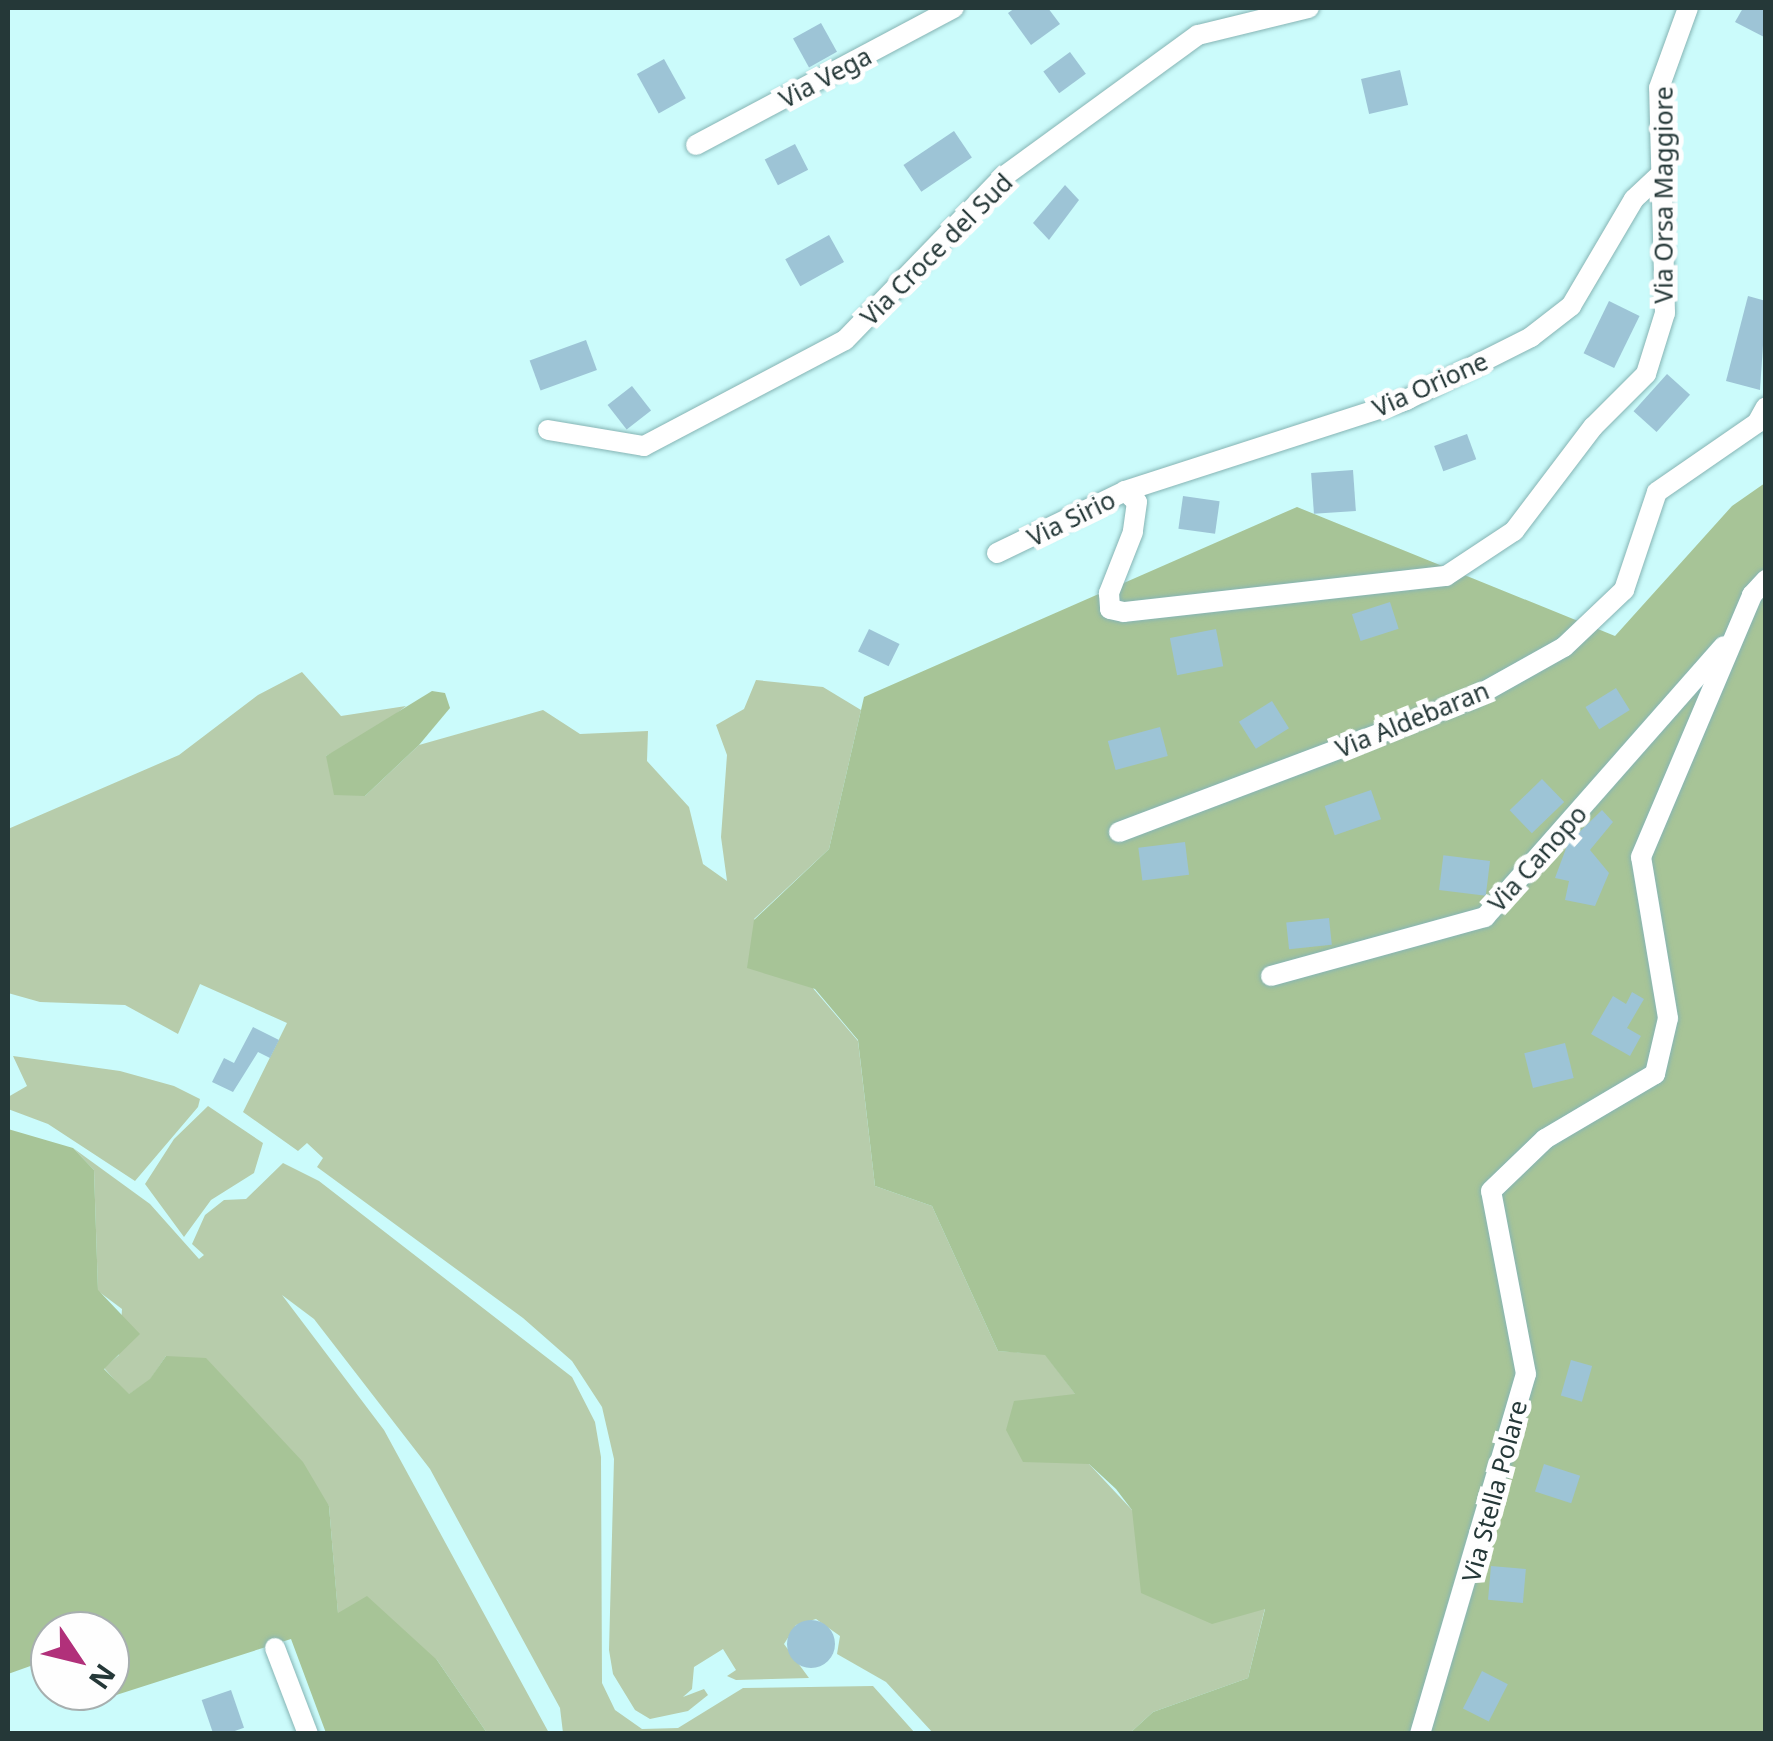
<!DOCTYPE html>
<style>
body{margin:0}
#map{position:relative;width:1773px;height:1741px;overflow:hidden;background:#cbfbfb;font-family:"Noto Sans",sans-serif}
div>[style]{position:absolute}
.green>*{inset:0;background:#b7ccab}
.forest>*{inset:0;background:#a7c497}
.building>*{inset:0;background:#9dc4d6;transform-origin:0 0}
.round{border-radius:50%}
.roads{filter:drop-shadow(0 0 2px #86b4b4) drop-shadow(0 0 2px #86b4b4)}
.minor>*{height:20px;margin:-10px;padding:0 10px;transform-origin:10px;border-radius:10px;background:#fff}
span{translate:-50% -50%;white-space:nowrap;text-align:center;line-height:1.15;-webkit-text-stroke:10px #fefefe;paint-order:stroke}
.street-label{font-size:25px;color:#253838}
.frame{position:absolute;inset:0;border:10px solid #253838;pointer-events:none}
.north{position:absolute;left:30px;top:1611px;width:100px;height:100px;box-sizing:border-box;background:#fefefe;border:2px solid #a7afaf;border-radius:50%;rotate:125deg;font-size:28px;font-weight:700;line-height:40px;text-align:center;color:#253838}
.north::after{content:'';display:block;margin:auto;width:35px;height:45px;background:#b1307a;clip-path:polygon(50% 0,100% 100%,50% 72%,0 100%)}
</style>
<div id="map">
<div class="green">
<div style="clip-path:polygon(302px 672px,341px 716px,406px 706px,369px 735px,326px 756px,365px 796px,419px 745px,543px 710px,580px 734px,648px 731px,647px 761px,689px 807px,703px 864px,727px 881px,721px 837px,727px 755px,716px 725px,744px 709px,756px 680px,823px 687px,861px 710px,829px 849px,754px 919px,858px 1041px,875px 1186px,932px 1206px,998px 1351px,1045px 1354px,1076px 1395px,1089px 1464px,1132px 1510px,1265px 1608px,1248px 1678px,1153px 1712px,1130px 1733px,933px 1733px,886px 1682px,837px 1654px,840px 1636px,816px 1619px,796px 1625px,784px 1644px,809px 1678px,736px 1680px,727px 1676px,736px 1670px,723px 1649px,694px 1667px,692px 1689px,683px 1697px,704px 1689px,708px 1695px,688px 1711px,650px 1719px,635px 1710px,613px 1674px,609px 1650px,614px 1459px,602px 1407px,572px 1361px,523px 1318px,317px 1167px,323px 1158px,307px 1143px,298px 1151px,243px 1112px,287px 1023px,200px 984px,178px 1034px,125px 1005px,40px 1002px,8px 993px,8px 829px,179px 755px,258px 695px)"></div>
<div style="clip-path:polygon(13px 1056px,120px 1071px,174px 1086px,200px 1099px,198px 1107px,135px 1181px,48px 1124px,8px 1109px,8px 1097px,27px 1086px)"></div>
<div style="clip-path:polygon(208px 1106px,263px 1143px,254px 1173px,211px 1200px,184px 1237px,145px 1184px,174px 1139px)"></div>
<div style="clip-path:polygon(73px 1148px,150px 1204px,199px 1259px,204px 1255px,192px 1244px,205px 1215px,224px 1200px,246px 1199px,283px 1163px,319px 1181px,572px 1377px,595px 1422px,601px 1457px,602px 1683px,615px 1710px,642px 1729px,678px 1728px,743px 1688px,873px 1686px,915px 1733px,563px 1733px,560px 1708px,430px 1469px,314px 1319px,282px 1295px,384px 1430px,549px 1733px,487px 1733px,437px 1660px,338px 1614px,329px 1506px,166px 1356px,150px 1380px,128px 1395px,104px 1368px,119px 1355px,122px 1309px,98px 1291px,94px 1170px)"></div>
</div>
<div class="forest">
<div style="clip-path:polygon(1765px 483px,1765px 1733px,1130px 1733px,1153px 1712px,1248px 1678px,1265px 1609px,1212px 1624px,1141px 1593px,1132px 1510px,1116px 1489px,1089px 1464px,1023px 1462px,1006px 1430px,1014px 1401px,1075px 1394px,1045px 1355px,998px 1351px,932px 1206px,875px 1186px,858px 1040px,815px 989px,747px 968px,754px 920px,829px 849px,864px 697px,1297px 507px,1615px 636px,1732px 506px)"></div>
<div style="clip-path:polygon(432px 691px,445px 693px,450px 708px,419px 745px,365px 796px,334px 795px,326px 756px)"></div>
<div style="clip-path:polygon(8px 1129px,73px 1148px,94px 1170px,98px 1290px,140px 1334px,104px 1369px,129px 1394px,150px 1379px,166px 1356px,206px 1358px,303px 1462px,329px 1506px,338px 1613px,367px 1596px,437px 1660px,487px 1733px,326px 1733px,291px 1639px,110px 1697px,110px 1631px,50px 1631px,50px 1659px,8px 1674px)"></div>
</div>
<div class="building">
<div style="clip-path:polygon(1015px 8px,1048px 8px,1060px 24px,1031px 45px,1008px 13px)"></div>
<div style="clip-path:polygon(1743px 8px,1766px 8px,1766px 38px,1735px 22px)"></div>
<div style="left:821px;top:23px;width:33px;height:32px;rotate:61deg"></div>
<div style="left:1070px;top:52px;width:27px;height:33px;rotate:54deg"></div>
<div style="left:664px;top:59px;width:45px;height:31px;rotate:61deg"></div>
<div style="left:1400px;top:70px;width:36px;height:40px;rotate:77deg"></div>
<div style="left:954px;top:131px;width:32px;height:61px;rotate:56deg"></div>
<div style="left:795px;top:144px;width:29px;height:34px;rotate:63deg"></div>
<div style="clip-path:polygon(1065px 185px,1079px 200px,1049px 240px,1033px 223px)"></div>
<div style="left:829px;top:235px;width:31px;height:50px;rotate:61deg"></div>
<div style="clip-path:polygon(1748px 296px,1766px 301px,1760px 390px,1726px 381px)"></div>
<div style="left:1609px;top:301px;width:34px;height:58px;rotate:26deg"></div>
<div style="left:586px;top:340px;width:32px;height:60px;rotate:70deg"></div>
<div style="left:1667px;top:374px;width:31px;height:50px;rotate:42deg"></div>
<div style="left:632px;top:386px;width:31px;height:31px;rotate:52deg"></div>
<div style="left:1467px;top:434px;width:27px;height:35px;rotate:70deg"></div>
<div style="left:1353px;top:470px;width:41px;height:42px;rotate:86deg"></div>
<div style="left:1183px;top:496px;width:37px;height:33px;rotate:8deg"></div>
<div style="left:1390px;top:602px;width:28px;height:40px;rotate:72deg"></div>
<div style="left:869px;top:629px;width:34px;height:25px;rotate:26deg"></div>
<div style="left:1216px;top:629px;width:38px;height:47px;rotate:79deg"></div>
<div style="left:1616px;top:688px;width:26px;height:36px;rotate:58deg"></div>
<div style="left:1272px;top:701px;width:32px;height:39px;rotate:58deg"></div>
<div style="left:1160px;top:727px;width:30px;height:54px;rotate:75deg"></div>
<div style="left:1542px;top:779px;width:32px;height:45px;rotate:46deg"></div>
<div style="left:1371px;top:790px;width:31px;height:49px;rotate:71deg"></div>
<div style="clip-path:polygon(1602px 810px,1613px 822px,1590px 850px,1609px 873px,1595px 906px,1565px 900px,1569px 881px,1555px 878px,1568px 843px)"></div>
<div style="left:1185px;top:842px;width:33px;height:47px;rotate:83deg"></div>
<div style="left:1490px;top:861px;width:35px;height:47px;rotate:97deg"></div>
<div style="left:1329px;top:918px;width:27px;height:43px;rotate:84deg"></div>
<div style="clip-path:polygon(1632px 992px,1644px 999px,1627px 1028px,1641px 1036px,1630px 1056px,1591px 1034px,1613px 996px,1626px 1004px)"></div>
<div style="clip-path:polygon(253px 1027px,279px 1040px,270px 1058px,258px 1052px,233px 1092px,212px 1082px,224px 1058px,234px 1063px)"></div>
<div style="left:1565px;top:1043px;width:36px;height:42px;rotate:76deg"></div>
<div style="left:1571px;top:1360px;width:22px;height:37px;rotate:16deg"></div>
<div style="left:1544px;top:1464px;width:38px;height:29px;rotate:18deg"></div>
<div style="left:1491px;top:1566px;width:35px;height:34px;rotate:5deg"></div>
<div class="round" style="left:787px;top:1620px;width:48px;height:48px"></div>
<div style="left:1482px;top:1671px;width:29px;height:42px;rotate:27deg"></div>
<div style="left:231px;top:1690px;width:40px;height:31px;rotate:71deg"></div>
</div>
<div class="roads">
<div class="minor">
<div style="left:696px;top:145px;width:292px;rotate:-28deg"></div>
<div style="left:548px;top:430px;width:97px;rotate:9.5deg"></div>
<div style="left:644px;top:446px;width:227px;rotate:-27.8deg"></div>
<div style="left:845px;top:340px;width:227px;rotate:-45.9deg"></div>
<div style="left:1003px;top:177px;width:241px;rotate:-36.1deg"></div>
<div style="left:1198px;top:35px;width:114px;rotate:-13.7deg"></div>
<div style="left:1125px;top:491px;width:295px;rotate:-17.9deg"></div>
<div style="left:1406px;top:400px;width:140px;rotate:-26.7deg"></div>
<div style="left:1531px;top:337px;width:51px;rotate:-37.8deg"></div>
<div style="left:1571px;top:306px;width:124px;rotate:-59.5deg"></div>
<div style="left:1634px;top:199px;width:38px;rotate:-43deg"></div>
<div style="left:997px;top:553px;width:142px;rotate:-25.8deg"></div>
<div style="left:1125px;top:491px;width:16px;rotate:43deg"></div>
<div style="left:1137px;top:502px;width:30px;rotate:98deg"></div>
<div style="left:1133px;top:532px;width:66px;rotate:111.5deg"></div>
<div style="left:1109px;top:593px;width:16px;rotate:86deg"></div>
<div style="left:1110px;top:609px;width:14px;rotate:12deg"></div>
<div style="left:1124px;top:612px;width:324px;rotate:-6.4deg"></div>
<div style="left:1446px;top:576px;width:82px;rotate:-33.5deg"></div>
<div style="left:1514px;top:531px;width:131px;rotate:-52.8deg"></div>
<div style="left:1593px;top:427px;width:75px;rotate:-45deg"></div>
<div style="left:1646px;top:374px;width:64px;rotate:-72.7deg"></div>
<div style="left:1665px;top:313px;width:225px;rotate:-91.5deg"></div>
<div style="left:1659px;top:88px;width:85px;rotate:-70.1deg"></div>
<div style="left:1119px;top:832px;width:379px;rotate:-20.7deg"></div>
<div style="left:1473px;top:698px;width:104px;rotate:-29.3deg"></div>
<div style="left:1564px;top:647px;width:83px;rotate:-43.5deg"></div>
<div style="left:1624px;top:590px;width:103px;rotate:-71.4deg"></div>
<div style="left:1657px;top:492px;width:121px;rotate:-34.6deg"></div>
<div style="left:1757px;top:423px;width:18px;rotate:-61deg"></div>
<div style="left:1271px;top:976px;width:222px;rotate:-15.4deg"></div>
<div style="left:1485px;top:917px;width:361px;rotate:-48.6deg"></div>
<div style="left:275px;top:1648px;width:92px;rotate:69deg"></div>
<div style="left:1420px;top:1734px;width:375px;rotate:-73.6deg"></div>
<div style="left:1526px;top:1374px;width:186px;rotate:-100.8deg"></div>
<div style="left:1491px;top:1191px;width:75px;rotate:-43.9deg"></div>
<div style="left:1545px;top:1139px;width:128px;rotate:-30.6deg"></div>
<div style="left:1655px;top:1074px;width:57px;rotate:-76.9deg"></div>
<div style="left:1668px;top:1018px;width:163px;rotate:-99.5deg"></div>
<div style="left:1641px;top:857px;width:285px;rotate:-67deg"></div>
<div style="left:1752px;top:595px;width:21px;rotate:-47deg"></div>
</div>
</div>
<div class="street-label">
<span style="left:825px;top:77px;rotate:-28deg">Via Vega</span>
<span style="left:1663px;top:195px;rotate:-90deg">Via Orsa Maggiore</span>
<span style="left:936px;top:249px;rotate:-45deg">Via Croce del Sud</span>
<span style="left:1430px;top:384px;rotate:-24deg">Via Orione</span>
<span style="left:1071px;top:518px;rotate:-26deg">Via Sirio</span>
<span style="left:1412px;top:719px;rotate:-22deg">Via Aldebaran</span>
<span style="left:1537px;top:858px;rotate:-48deg">Via Canopo</span>
<span style="left:1494px;top:1491px;rotate:-75deg">Via Stella Polare</span>
</div>
<div class="frame"></div>
<div class="north">N</div>
</div>
